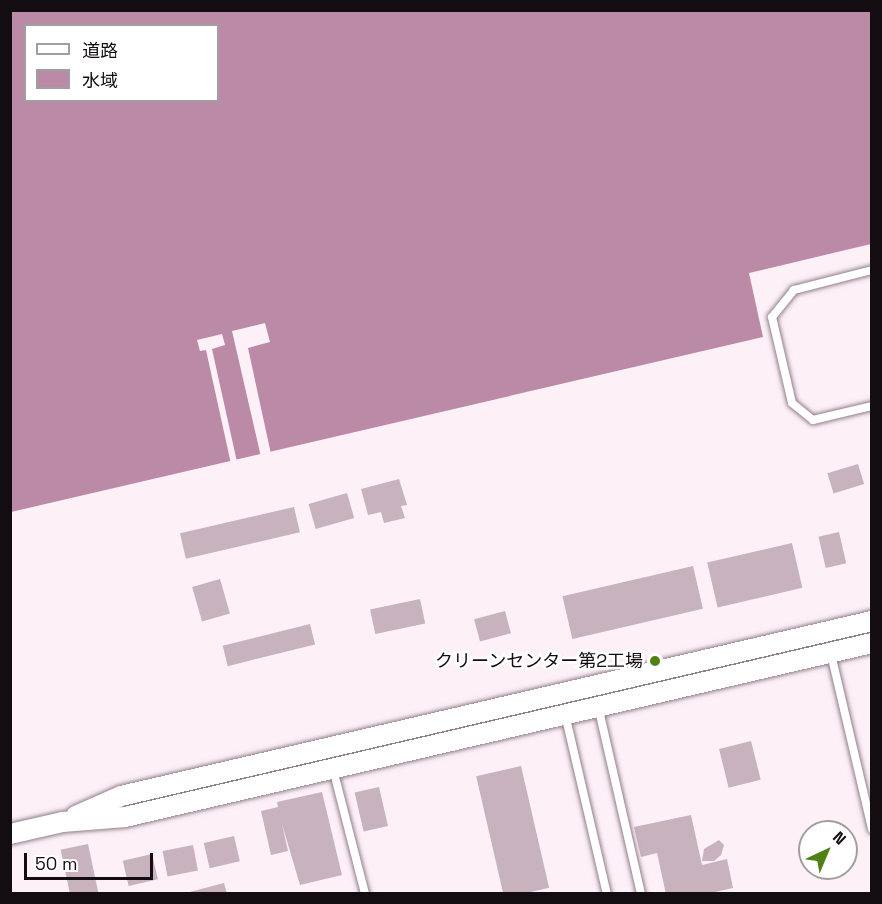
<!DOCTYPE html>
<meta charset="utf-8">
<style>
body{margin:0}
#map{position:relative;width:882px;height:904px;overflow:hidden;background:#fdf0f7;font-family:"Space Grotesk","Noto Sans JP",sans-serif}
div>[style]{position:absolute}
.water>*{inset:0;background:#ba8aa6}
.pier>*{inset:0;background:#fdf0f7}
.building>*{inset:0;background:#c7b2be;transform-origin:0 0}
.roads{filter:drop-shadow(0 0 2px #917e89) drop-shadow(0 0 2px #917e89)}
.service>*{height:8px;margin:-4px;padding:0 4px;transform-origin:4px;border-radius:4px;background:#fff}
.tertiary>*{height:20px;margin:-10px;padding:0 10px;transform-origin:10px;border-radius:10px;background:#fff}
.dots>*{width:16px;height:16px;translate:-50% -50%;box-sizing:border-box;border:3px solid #fff;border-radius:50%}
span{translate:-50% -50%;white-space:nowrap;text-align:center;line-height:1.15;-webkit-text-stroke:5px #fff;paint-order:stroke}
.poi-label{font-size:18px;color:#130c10}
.right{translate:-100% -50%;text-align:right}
.frame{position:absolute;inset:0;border:12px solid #130c10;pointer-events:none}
.legend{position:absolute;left:24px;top:24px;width:195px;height:78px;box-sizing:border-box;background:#fff;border:2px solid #a19e9f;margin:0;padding:8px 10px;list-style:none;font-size:18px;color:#130c10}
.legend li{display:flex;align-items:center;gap:12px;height:30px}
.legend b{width:30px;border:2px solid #a19e9f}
.north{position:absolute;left:798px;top:820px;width:60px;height:60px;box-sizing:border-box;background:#fff;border:2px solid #a19e9f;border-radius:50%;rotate:44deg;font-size:16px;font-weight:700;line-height:24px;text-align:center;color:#130c10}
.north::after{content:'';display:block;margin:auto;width:21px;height:27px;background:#4e8217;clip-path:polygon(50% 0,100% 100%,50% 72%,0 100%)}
.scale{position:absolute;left:24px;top:853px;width:129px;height:27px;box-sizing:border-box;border:3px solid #130c10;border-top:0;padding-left:8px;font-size:18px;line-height:21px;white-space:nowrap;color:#130c10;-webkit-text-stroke:4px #fff;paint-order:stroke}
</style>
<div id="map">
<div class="water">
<div style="clip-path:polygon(evenodd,10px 11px,871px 11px,871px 244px,749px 273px,763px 337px,11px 512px,10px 11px,26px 26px,218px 26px,218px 100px,26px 100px,26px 26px)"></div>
</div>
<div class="pier">
<div style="clip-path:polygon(265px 323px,270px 342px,248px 348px,271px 454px,261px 457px,232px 331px)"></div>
<div style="clip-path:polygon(222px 334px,225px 345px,212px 349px,237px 462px,231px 464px,206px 350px,200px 351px,197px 340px)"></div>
</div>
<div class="building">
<div style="left:858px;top:464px;width:21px;height:32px;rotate:73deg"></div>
<div style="clip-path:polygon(399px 479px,407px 505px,401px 506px,405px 518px,384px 523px,381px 512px,368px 515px,361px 489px)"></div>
<div style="left:347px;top:493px;width:26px;height:40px;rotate:74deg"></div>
<div style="left:294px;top:507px;width:26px;height:117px;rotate:77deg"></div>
<div style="left:839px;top:532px;width:32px;height:21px;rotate:77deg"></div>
<div style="left:792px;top:543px;width:46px;height:87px;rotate:77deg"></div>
<div style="left:693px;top:566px;width:44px;height:134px;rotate:77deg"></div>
<div style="left:220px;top:579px;width:36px;height:29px;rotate:74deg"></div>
<div style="left:420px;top:599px;width:25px;height:51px;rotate:78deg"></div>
<div style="left:505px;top:611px;width:23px;height:32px;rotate:75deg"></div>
<div style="left:310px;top:624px;width:21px;height:90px;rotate:76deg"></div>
<div style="left:751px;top:741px;width:40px;height:33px;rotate:76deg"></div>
<div style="left:521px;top:766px;width:125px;height:46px;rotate:77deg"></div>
<div style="left:379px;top:787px;width:40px;height:25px;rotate:77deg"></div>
<div style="clip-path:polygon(322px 792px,342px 875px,300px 885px,282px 824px,288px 851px,271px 855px,261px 811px,278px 807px,277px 802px)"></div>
<div style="clip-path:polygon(691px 815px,702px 865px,727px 859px,733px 888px,706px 894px,666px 894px,657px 853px,641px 857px,634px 827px)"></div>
<div style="left:234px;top:836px;width:26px;height:31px;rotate:77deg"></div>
<div style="clip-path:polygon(719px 840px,724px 845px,721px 855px,714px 861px,702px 861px,704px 849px)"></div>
<div style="left:88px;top:844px;width:51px;height:28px;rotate:78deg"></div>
<div style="left:193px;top:845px;width:26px;height:31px;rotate:79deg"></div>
<div style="left:152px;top:854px;width:26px;height:30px;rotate:77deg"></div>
<div style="clip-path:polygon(224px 883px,227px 894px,186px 894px,186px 893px)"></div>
</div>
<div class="roads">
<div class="service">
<div style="left:872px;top:270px;width:81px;rotate:165.6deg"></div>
<div style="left:794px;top:290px;width:35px;rotate:129deg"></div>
<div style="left:772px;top:317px;width:88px;rotate:76.9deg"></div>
<div style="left:792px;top:403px;width:27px;rotate:39deg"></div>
<div style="left:813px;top:420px;width:61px;rotate:-13.3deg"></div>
<div style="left:831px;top:654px;width:180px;rotate:76.8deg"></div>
<div style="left:598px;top:706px;width:193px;rotate:77.1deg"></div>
<div style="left:565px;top:714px;width:185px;rotate:76.9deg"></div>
<div style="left:333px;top:769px;width:129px;rotate:75.6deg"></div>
</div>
<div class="tertiary">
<div style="left:76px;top:816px;width:49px;rotate:-24deg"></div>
<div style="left:121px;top:796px;width:771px;rotate:-13.12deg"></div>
<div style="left:10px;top:834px;width:54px;rotate:-12.8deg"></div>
<div style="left:63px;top:822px;width:62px;rotate:-4.6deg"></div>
<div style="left:125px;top:817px;width:767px;rotate:-13.11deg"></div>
</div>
</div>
<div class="dots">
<div style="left:655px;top:661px;background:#4e8217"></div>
</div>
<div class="poi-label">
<span class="right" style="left:643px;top:661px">クリーンセンター第2工場</span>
</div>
<div class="frame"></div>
<ul class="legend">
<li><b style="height:8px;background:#fff"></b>道路</li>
<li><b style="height:16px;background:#ba8aa6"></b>水域</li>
</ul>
<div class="north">N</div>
<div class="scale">50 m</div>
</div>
